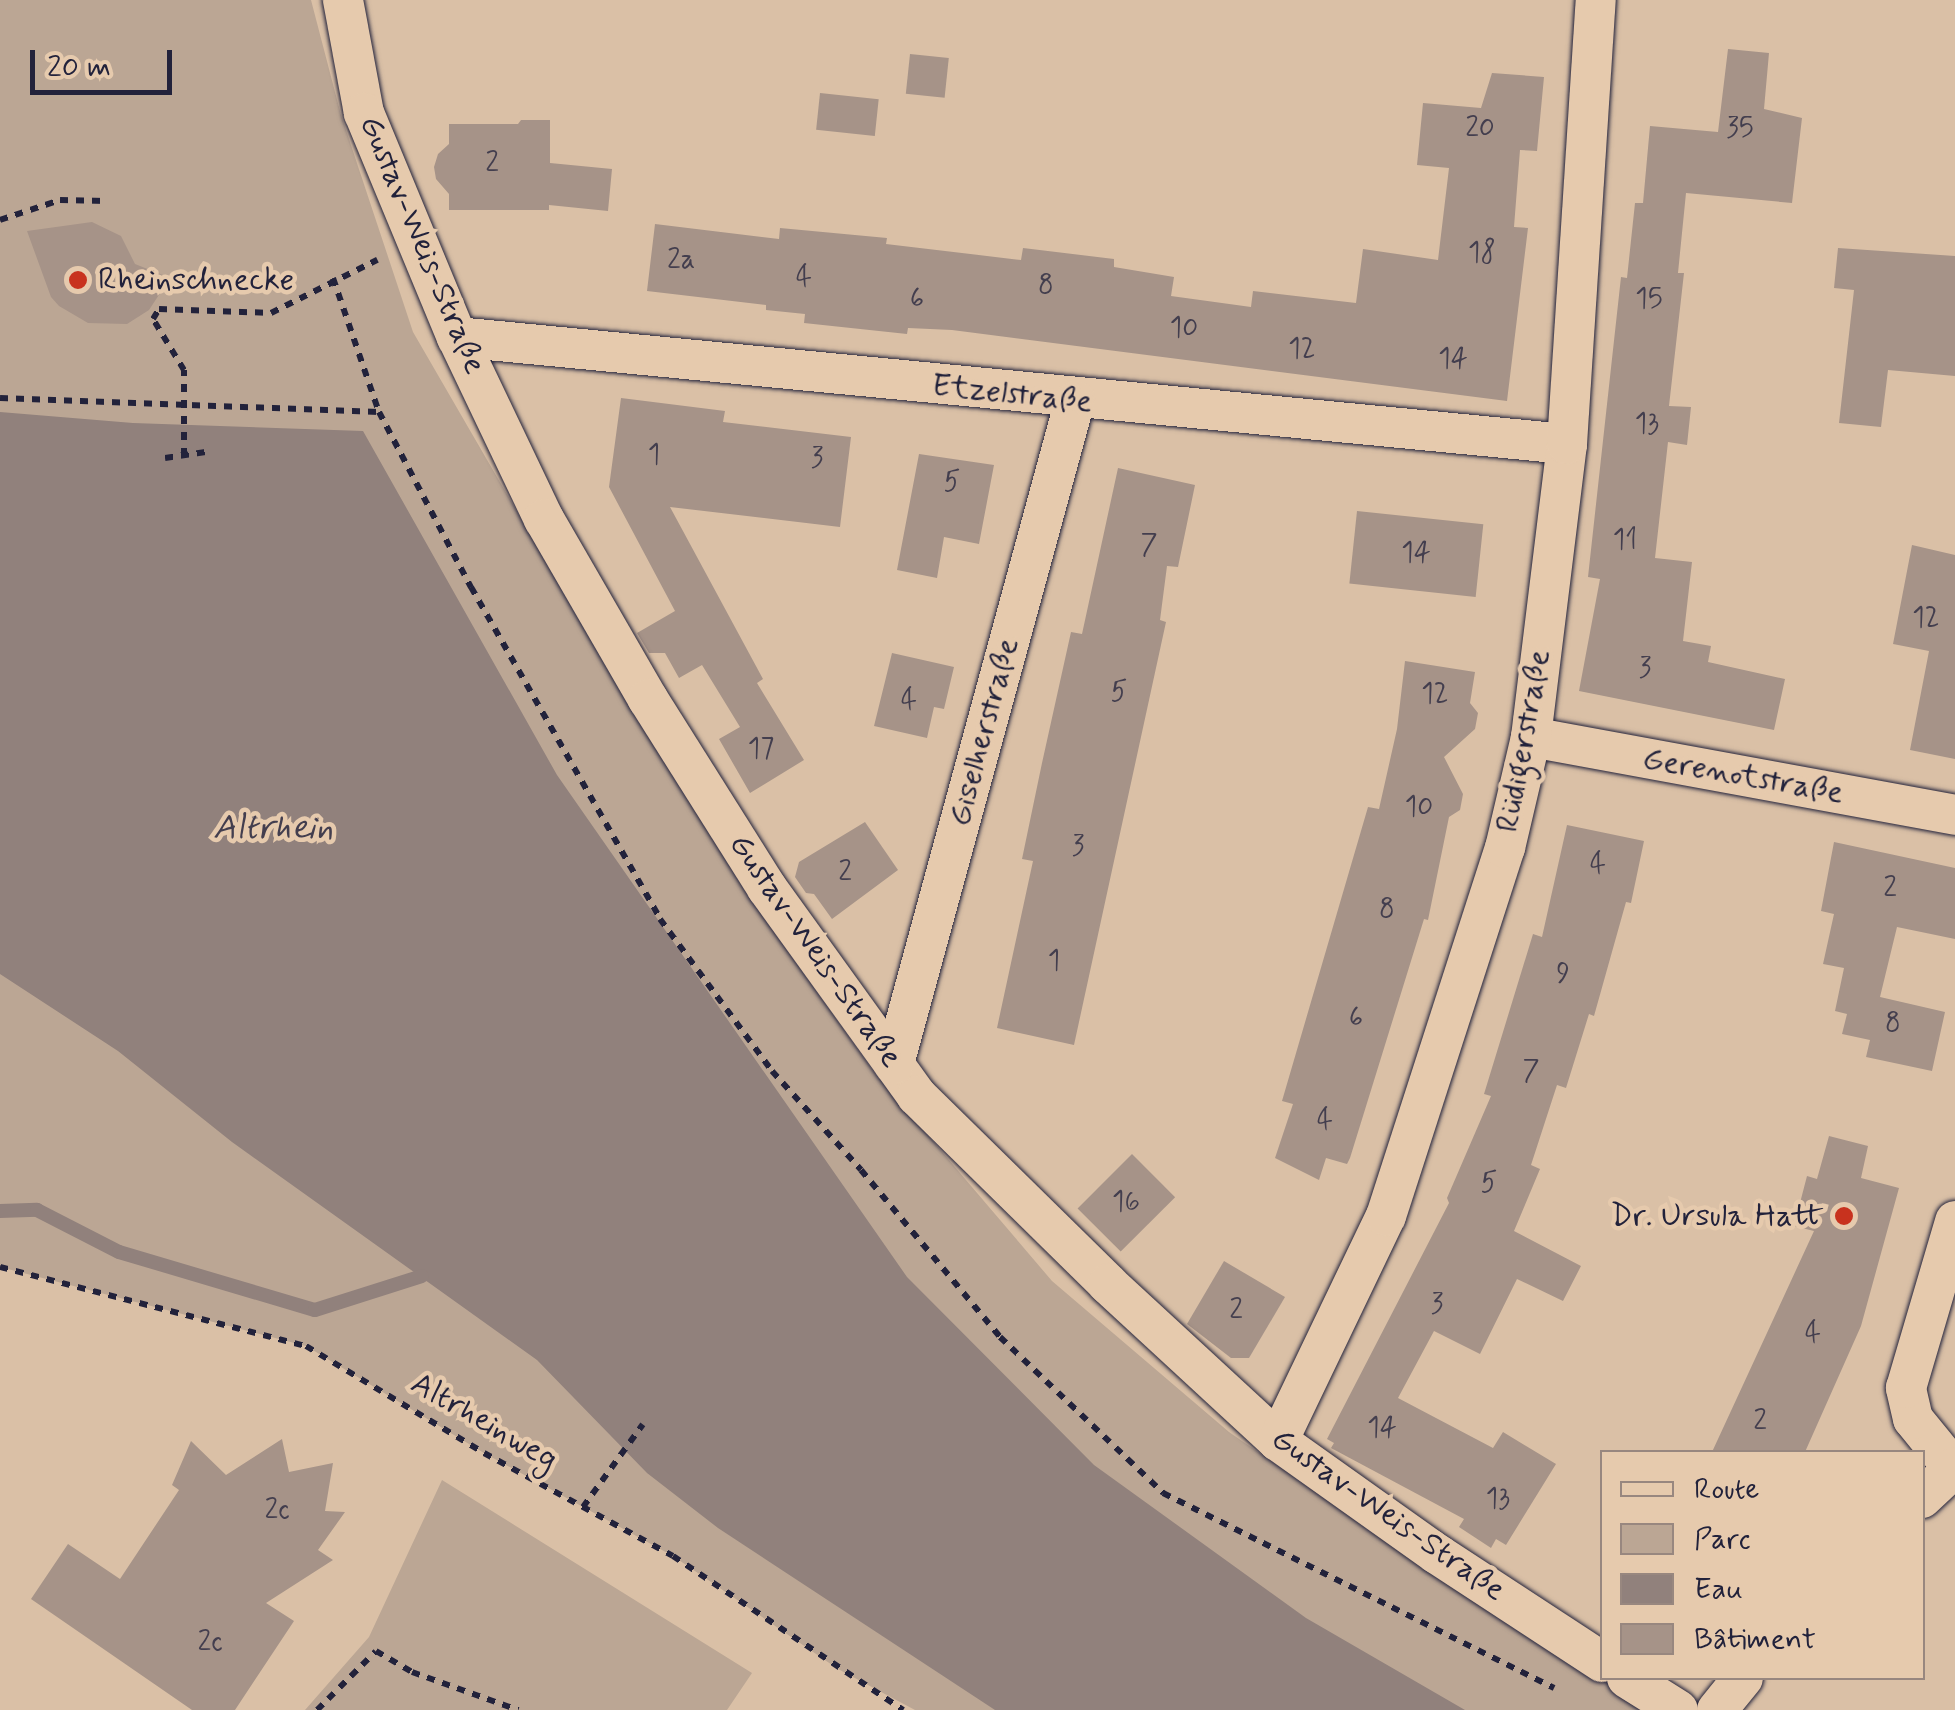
<!DOCTYPE html>
<meta charset="utf-8">
<style>
body{margin:0}
#map{position:relative;width:1955px;height:1710px;overflow:hidden;background:#dac0a6;font-family:Mynerve,sans-serif}
div>[style]{position:absolute}
.green>*{inset:0;background:#bba694}
.water>*{inset:0;background:#91817c}
.stream>*{height:14px;margin:-7px;padding:0 7px;transform-origin:7px;border-radius:7px;background:#91817c}
.building>*{inset:0;background:#a69388;transform-origin:0 0}
.path>*{height:6px;margin-top:-3px;transform-origin:0;background:repeating-linear-gradient(90deg,#22223b 0 8px,transparent 0 16px)}
.roads{filter:drop-shadow(0 0 2px #22223b) drop-shadow(0 0 2px #22223b)}
.street>*{height:40px;margin:-20px;padding:0 20px;transform-origin:20px;border-radius:20px;background:#e6caad}
.dots>*{width:28px;height:28px;translate:-50% -50%;box-sizing:border-box;border:5px solid #e6caad;border-radius:50%}
span{translate:-50% -50%;white-space:nowrap;text-align:center;line-height:1.15;-webkit-text-stroke:9px #e6caad;paint-order:stroke}
.number-label{font-size:28px;color:#433e4e}
.number-label span{-webkit-text-stroke-width:0}
.street-label{font-size:32px;color:#22223b}
.poi-label{font-size:32px;color:#22223b}
.left{translate:0 -50%;text-align:left}
.right{translate:-100% -50%;text-align:right}
.water-label{font-size:35px;color:#433e4e;font-style:italic}
.legend{position:absolute;left:1600px;top:1450px;width:325px;height:230px;box-sizing:border-box;background:#e6caad;border:2px solid #98877f;margin:0;padding:12px 18px;list-style:none;font-size:30px;color:#22223b}
.legend li{display:flex;align-items:center;gap:20px;height:50px}
.legend b{width:50px;border:2px solid #98877f}
.scale{position:absolute;left:30px;top:50px;width:142px;height:45px;box-sizing:border-box;border:5px solid #22223b;border-top:0;padding-left:12px;font-size:30px;line-height:35px;white-space:nowrap;color:#22223b;-webkit-text-stroke:8px #e6caad;paint-order:stroke}
</style>
<div id="map">
<div class="green">
<div style="clip-path:polygon(0 0,311px 0,341px 115px,413px 332px,625px 698px,745px 891px,873px 1071px,1052px 1281px,1229px 1432px,1426px 1568px,1672px 1710px,915px 1710px,838px 1669px,673px 1556px,484px 1453px,306px 1346px,0 1267px)"></div>
<div style="clip-path:polygon(442px 1480px,752px 1673px,727px 1710px,305px 1710px,369px 1637px)"></div>
</div>
<div class="water">
<div style="clip-path:polygon(0 412px,133px 423px,363px 431px,557px 775px,907px 1277px,1094px 1465px,1306px 1618px,1465px 1710px,995px 1710px,718px 1528px,647px 1473px,537px 1360px,232px 1142px,118px 1051px,0 974px)"></div>
</div>
<div class="stream">
<div style="left:0;top:1211px;width:37px;rotate:-2deg"></div>
<div style="left:37px;top:1210px;width:92px;rotate:27.1deg"></div>
<div style="left:119px;top:1252px;width:204px;rotate:16.5deg"></div>
<div style="left:315px;top:1310px;width:112px;rotate:-17.6deg"></div>
</div>
<div class="building">
<div style="clip-path:polygon(1728px 49px,1769px 53px,1764px 109px,1802px 118px,1792px 203px,1686px 193px,1678px 273px,1684px 273px,1669px 406px,1691px 407px,1687px 445px,1668px 442px,1655px 558px,1692px 562px,1683px 641px,1711px 646px,1708px 662px,1785px 679px,1774px 730px,1579px 691px,1600px 579px,1588px 577px,1621px 277px,1627px 278px,1635px 203px,1643px 203px,1650px 126px,1718px 132px)"></div>
<div style="left:910px;top:54px;width:39px;height:40px;rotate:6deg"></div>
<div style="clip-path:polygon(1492px 73px,1544px 77px,1537px 151px,1520px 150px,1514px 227px,1528px 228px,1507px 401px,952px 330px,908px 328px,907px 334px,804px 323px,805px 314px,766px 310px,766px 305px,647px 291px,655px 224px,779px 239px,780px 228px,887px 238px,886px 244px,1021px 260px,1023px 248px,1114px 259px,1114px 267px,1174px 277px,1171px 296px,1251px 307px,1253px 291px,1356px 303px,1363px 249px,1438px 260px,1449px 168px,1417px 165px,1423px 103px,1481px 108px)"></div>
<div style="left:820px;top:93px;width:59px;height:37px;rotate:6deg"></div>
<div style="clip-path:polygon(521px 120px,550px 120px,550px 163px,612px 169px,608px 211px,549px 205px,549px 210px,449px 210px,449px 194px,436px 179px,434px 167px,438px 154px,449px 144px,449px 124px,518px 124px)"></div>
<div style="clip-path:polygon(92px 222px,121px 236px,135px 264px,170px 278px,149px 310px,127px 324px,88px 323px,59px 306px,51px 297px,27px 231px)"></div>
<div style="clip-path:polygon(1838px 248px,1955px 256px,1955px 376px,1888px 370px,1881px 427px,1839px 423px,1854px 290px,1834px 288px)"></div>
<div style="clip-path:polygon(621px 398px,725px 411px,723px 422px,851px 437px,840px 527px,670px 507px,763px 679px,757px 683px,804px 760px,750px 793px,719px 739px,740px 727px,702px 665px,679px 678px,665px 653px,649px 653px,637px 633px,675px 611px,609px 487px)"></div>
<div style="clip-path:polygon(919px 454px,994px 465px,979px 544px,944px 537px,937px 578px,897px 570px)"></div>
<div style="clip-path:polygon(1118px 468px,1195px 485px,1178px 567px,1167px 566px,1160px 620px,1166px 622px,1074px 1045px,997px 1028px,1033px 861px,1022px 859px,1042px 763px,1071px 632px,1082px 634px)"></div>
<div style="left:1357px;top:511px;width:127px;height:73px;rotate:6deg"></div>
<div style="clip-path:polygon(1912px 545px,1955px 555px,1955px 759px,1910px 750px,1929px 651px,1893px 644px)"></div>
<div style="clip-path:polygon(892px 653px,954px 667px,944px 709px,934px 707px,927px 738px,874px 726px)"></div>
<div style="clip-path:polygon(1405px 661px,1475px 672px,1470px 703px,1478px 713px,1475px 729px,1444px 757px,1463px 794px,1460px 810px,1449px 817px,1428px 920px,1424px 919px,1350px 1158px,1347px 1164px,1326px 1158px,1319px 1180px,1275px 1158px,1293px 1104px,1282px 1101px,1368px 807px,1379px 809px,1397px 729px)"></div>
<div style="clip-path:polygon(865px 822px,898px 870px,832px 919px,814px 894px,806px 893px,795px 877px,799px 862px)"></div>
<div style="clip-path:polygon(1567px 825px,1644px 841px,1631px 903px,1626px 902px,1594px 1016px,1589px 1014px,1566px 1088px,1557px 1085px,1531px 1165px,1540px 1169px,1514px 1231px,1581px 1266px,1563px 1301px,1517px 1279px,1480px 1354px,1434px 1331px,1398px 1398px,1493px 1448px,1503px 1432px,1556px 1464px,1506px 1545px,1496px 1539px,1491px 1548px,1459px 1527px,1464px 1519px,1331px 1448px,1334px 1443px,1327px 1439px,1449px 1203px,1447px 1198px,1491px 1096px,1484px 1094px,1533px 934px,1542px 937px)"></div>
<div style="clip-path:polygon(1834px 842px,1955px 868px,1955px 939px,1897px 927px,1880px 997px,1945px 1012px,1932px 1071px,1866px 1057px,1870px 1040px,1842px 1034px,1847px 1014px,1835px 1011px,1844px 968px,1823px 964px,1834px 914px,1821px 911px)"></div>
<div style="clip-path:polygon(1829px 1136px,1868px 1146px,1861px 1178px,1899px 1188px,1861px 1326px,1805px 1452px,1712px 1452px,1814px 1231px,1794px 1226px,1807px 1176px,1817px 1179px)"></div>
<div style="left:1132px;top:1154px;width:61px;height:77px;rotate:45deg"></div>
<div style="clip-path:polygon(1224px 1261px,1285px 1297px,1249px 1358px,1231px 1358px,1187px 1324px)"></div>
<div style="clip-path:polygon(282px 1439px,289px 1472px,333px 1463px,325px 1511px,345px 1512px,318px 1550px,333px 1560px,266px 1603px,294px 1621px,235px 1710px,192px 1710px,31px 1599px,68px 1544px,120px 1579px,179px 1490px,172px 1485px,191px 1441px,226px 1475px)"></div>
</div>
<div class="path">
<div style="left:0;top:220px;width:63px;rotate:-18.4deg"></div>
<div style="left:60px;top:200px;width:47px;rotate:1.2deg"></div>
<div style="left:333px;top:278px;width:142px;rotate:71.1deg"></div>
<div style="left:379px;top:412px;width:198px;rotate:62.3deg"></div>
<div style="left:471px;top:587px;width:382px;rotate:60.3deg"></div>
<div style="left:660px;top:919px;width:189px;rotate:53.6deg"></div>
<div style="left:772px;top:1071px;width:133px;rotate:48deg"></div>
<div style="left:861px;top:1170px;width:217px;rotate:50.2deg"></div>
<div style="left:1000px;top:1337px;width:226px;rotate:43.7deg"></div>
<div style="left:1163px;top:1493px;width:437px;rotate:26.5deg"></div>
<div style="left:0;top:398px;width:379px;rotate:2.1deg"></div>
<div style="left:184px;top:456px;width:86px;rotate:-90deg"></div>
<div style="left:184px;top:370px;width:60px;rotate:-121.3deg"></div>
<div style="left:153px;top:319px;width:12px;rotate:-59deg"></div>
<div style="left:159px;top:309px;width:112px;rotate:2deg"></div>
<div style="left:271px;top:313px;width:119px;rotate:-26.6deg"></div>
<div style="left:165px;top:458px;width:41px;rotate:-8.3deg"></div>
<div style="left:0;top:1267px;width:316px;rotate:14.5deg"></div>
<div style="left:306px;top:1346px;width:208px;rotate:31deg"></div>
<div style="left:484px;top:1453px;width:215px;rotate:28.6deg"></div>
<div style="left:673px;top:1556px;width:277px;rotate:33.8deg"></div>
<div style="left:583px;top:1507px;width:102px;rotate:-54.1deg"></div>
<div style="left:317px;top:1710px;width:83px;rotate:-45deg"></div>
<div style="left:376px;top:1651px;width:42px;rotate:30.3deg"></div>
<div style="left:412px;top:1672px;width:113px;rotate:19.7deg"></div>
</div>
<div class="roads">
<div class="street">
<div style="left:343px;top:0;width:115px;rotate:79.5deg"></div>
<div style="left:364px;top:113px;width:243px;rotate:67.5deg"></div>
<div style="left:457px;top:337px;width:202px;rotate:64.5deg"></div>
<div style="left:544px;top:519px;width:208px;rotate:60deg"></div>
<div style="left:648px;top:699px;width:223px;rotate:57.8deg"></div>
<div style="left:767px;top:888px;width:256px;rotate:54.2deg"></div>
<div style="left:917px;top:1096px;width:268px;rotate:44.5deg"></div>
<div style="left:1108px;top:1284px;width:231px;rotate:42.7deg"></div>
<div style="left:1278px;top:1441px;width:195px;rotate:35.4deg"></div>
<div style="left:1437px;top:1554px;width:197px;rotate:33.2deg"></div>
<div style="left:457px;top:337px;width:1115px;rotate:5.51deg"></div>
<div style="left:1531px;top:737px;width:431px;rotate:10.4deg"></div>
<div style="left:894px;top:1064px;width:688px;rotate:-74.75deg"></div>
<div style="left:1278px;top:1441px;width:250px;rotate:-64.4deg"></div>
<div style="left:1386px;top:1216px;width:387px;rotate:-72.1deg"></div>
<div style="left:1505px;top:848px;width:114px;rotate:-76.8deg"></div>
<div style="left:1531px;top:737px;width:295px;rotate:-83deg"></div>
<div style="left:1567px;top:444px;width:445px;rotate:-86.3deg"></div>
<div style="left:1953px;top:1468px;width:63px;rotate:-129.2deg"></div>
<div style="left:1913px;top:1419px;width:32px;rotate:-103deg"></div>
<div style="left:1906px;top:1388px;width:174px;rotate:-73.6deg"></div>
<div style="left:1922px;top:1498px;width:45px;rotate:-43.2deg"></div>
<div style="left:1627px;top:1678px;width:60px;rotate:32.1deg"></div>
<div style="left:1717px;top:1710px;width:41px;rotate:-50.9deg"></div>
</div>
</div>
<div class="dots">
<div style="left:78px;top:280px;background:#c8321e"></div>
<div style="left:1844px;top:1216px;background:#c8321e"></div>
</div>
<div class="number-label">
<span style="left:1480px;top:129px">20</span>
<span style="left:1740px;top:129px">35</span>
<span style="left:492px;top:164px">2</span>
<span style="left:1482px;top:254px">18</span>
<span style="left:681px;top:261px">2a</span>
<span style="left:804px;top:278px">4</span>
<span style="left:1046px;top:286px">8</span>
<span style="left:917px;top:300px">6</span>
<span style="left:1649px;top:300px">15</span>
<span style="left:1184px;top:329px">10</span>
<span style="left:1302px;top:350px">12</span>
<span style="left:1453px;top:360px">14</span>
<span style="left:1647px;top:425px">13</span>
<span style="left:654px;top:456px">1</span>
<span style="left:817px;top:459px">3</span>
<span style="left:952px;top:483px">5</span>
<span style="left:1625px;top:541px">11</span>
<span style="left:1149px;top:546px">7</span>
<span style="left:1416px;top:554px">14</span>
<span style="left:1926px;top:619px">12</span>
<span style="left:1645px;top:669px">3</span>
<span style="left:1119px;top:693px">5</span>
<span style="left:1435px;top:695px">12</span>
<span style="left:909px;top:701px">4</span>
<span style="left:761px;top:750px">17</span>
<span style="left:1419px;top:808px">10</span>
<span style="left:1078px;top:847px">3</span>
<span style="left:1598px;top:865px">4</span>
<span style="left:845px;top:873px">2</span>
<span style="left:1890px;top:889px">2</span>
<span style="left:1387px;top:910px">8</span>
<span style="left:1054px;top:962px">1</span>
<span style="left:1563px;top:975px">9</span>
<span style="left:1356px;top:1019px">6</span>
<span style="left:1893px;top:1024px">8</span>
<span style="left:1531px;top:1072px">7</span>
<span style="left:1325px;top:1121px">4</span>
<span style="left:1489px;top:1184px">5</span>
<span style="left:1126px;top:1203px">16</span>
<span style="left:1437px;top:1305px">3</span>
<span style="left:1236px;top:1311px">2</span>
<span style="left:1813px;top:1334px">4</span>
<span style="left:1760px;top:1422px">2</span>
<span style="left:1382px;top:1429px">14</span>
<span style="left:1498px;top:1500px">13</span>
<span style="left:277px;top:1511px">2c</span>
<span style="left:210px;top:1643px">2c</span>
</div>
<div class="street-label">
<span style="left:422px;top:245px;rotate:67deg">Gustav-Weis-Straße</span>
<span style="left:1012px;top:394px;rotate:6deg">Etzelstraße</span>
<span style="left:984px;top:732px;rotate:-75deg">Giselherstraße</span>
<span style="left:1524px;top:741px;rotate:-80deg">Rüdigerstraße</span>
<span style="left:1743px;top:776px;rotate:10deg">Gerenotstraße</span>
<span style="left:815px;top:951px;rotate:55deg">Gustav-Weis-Straße</span>
<span style="left:484px;top:1422px;rotate:30deg">Altrheinweg</span>
<span style="left:1388px;top:1515px;rotate:35deg">Gustav-Weis-Straße</span>
</div>
<div class="poi-label">
<span class="left" style="left:98px;top:280px">Rheinschnecke</span>
<span class="right" style="left:1824px;top:1216px">Dr. Ursula Hatt</span>
</div>
<div class="water-label">
<span style="left:273px;top:828px">Altrhein</span>
</div>
<ul class="legend">
<li><b style="height:12px;background:#e6caad"></b>Route</li>
<li><b style="height:28px;background:#bba694"></b>Parc</li>
<li><b style="height:28px;background:#91817c"></b>Eau</li>
<li><b style="height:28px;background:#a69388"></b>Bâtiment</li>
</ul>
<div class="scale">20 m</div>
</div>
